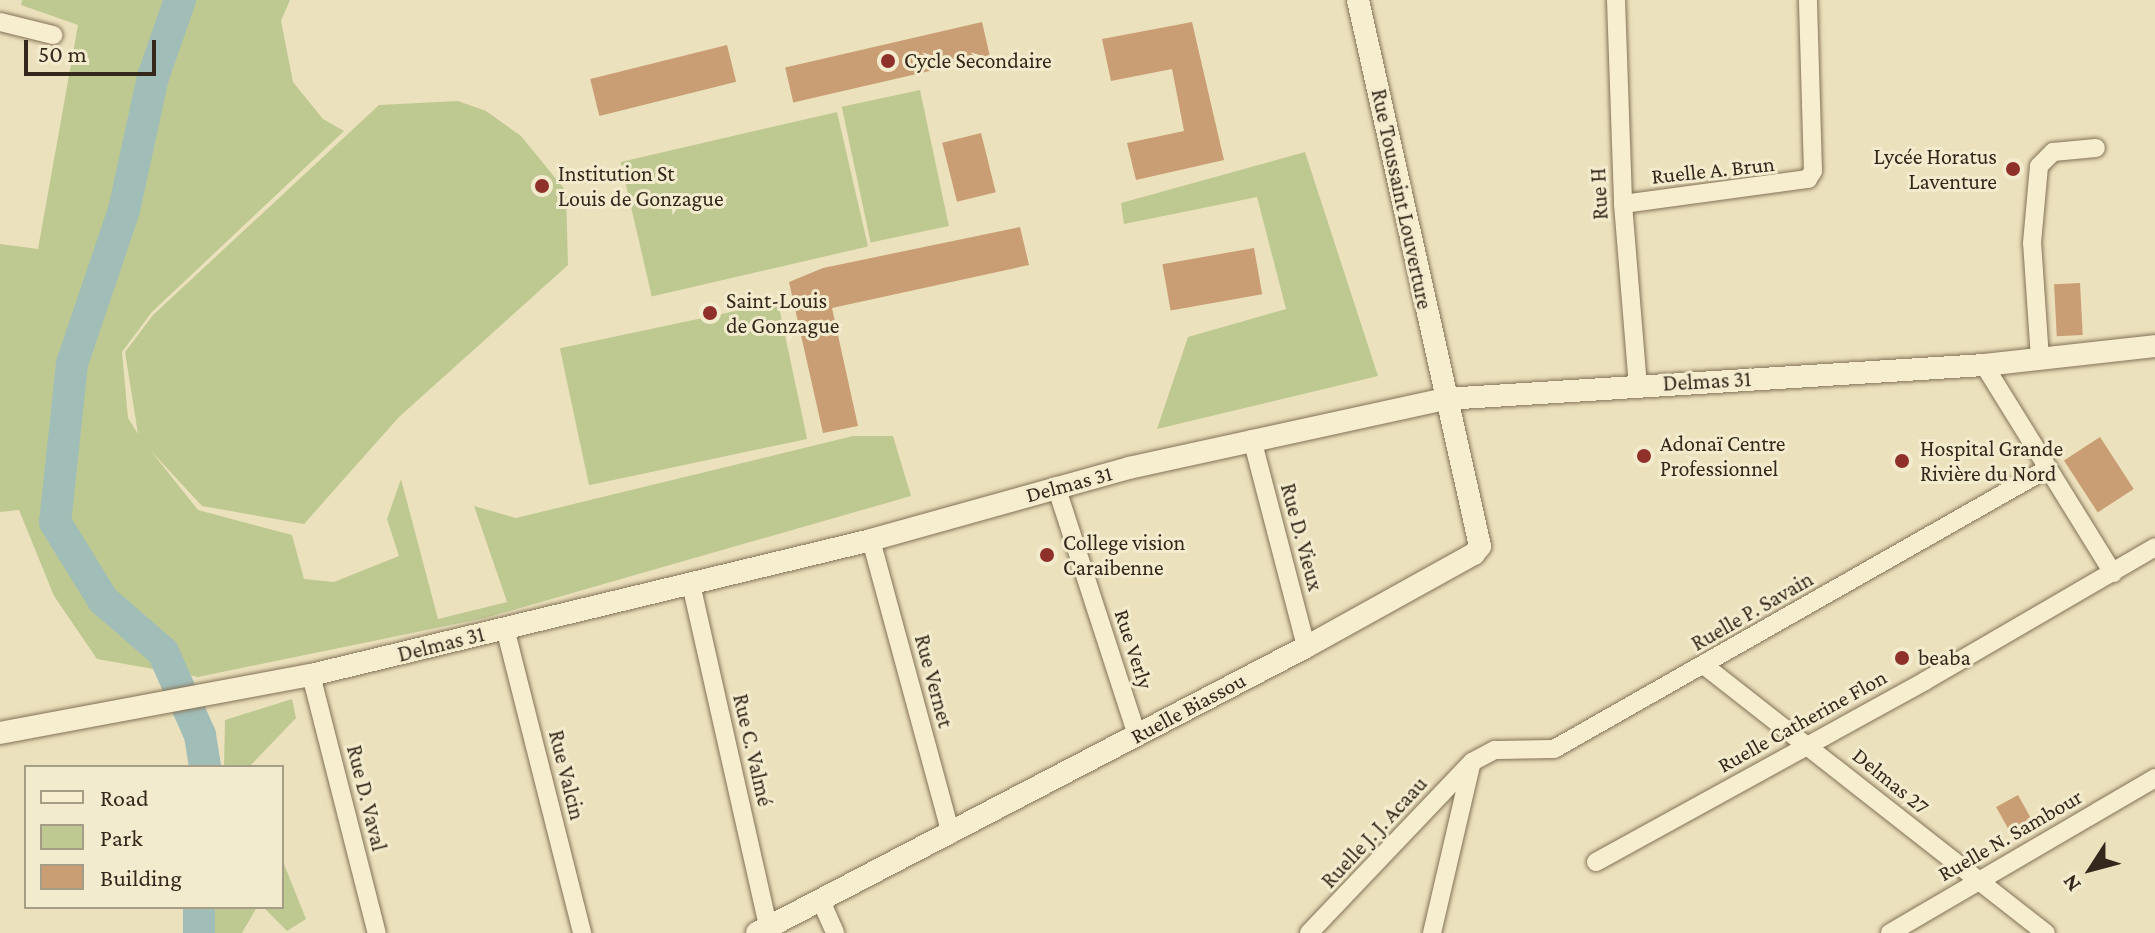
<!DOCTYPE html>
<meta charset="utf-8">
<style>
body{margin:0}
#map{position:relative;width:2155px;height:933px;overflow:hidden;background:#ece1bd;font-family:"Crimson Pro",serif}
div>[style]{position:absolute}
.green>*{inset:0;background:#bec992;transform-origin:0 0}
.river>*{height:32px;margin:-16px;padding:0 16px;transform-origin:16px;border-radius:16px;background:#a1bdb7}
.building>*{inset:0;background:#c99e74;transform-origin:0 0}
.roads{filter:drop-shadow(0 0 2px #837257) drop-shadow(0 0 2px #837257)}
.minor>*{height:18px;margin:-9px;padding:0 9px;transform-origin:9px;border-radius:9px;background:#f7eed0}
.tertiary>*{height:22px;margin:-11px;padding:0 11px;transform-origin:11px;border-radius:11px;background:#f7eed0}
.dots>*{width:22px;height:22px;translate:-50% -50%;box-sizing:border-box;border:4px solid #f3ebcd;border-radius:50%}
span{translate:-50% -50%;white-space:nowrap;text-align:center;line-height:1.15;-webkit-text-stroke:6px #f3ebcd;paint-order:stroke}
.poi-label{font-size:22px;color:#33281b}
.left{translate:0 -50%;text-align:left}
.right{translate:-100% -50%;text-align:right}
.street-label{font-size:22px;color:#33281b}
.legend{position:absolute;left:24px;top:765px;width:260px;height:144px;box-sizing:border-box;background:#f3ebcd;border:2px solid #a69d86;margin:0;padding:10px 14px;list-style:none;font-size:24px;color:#33281b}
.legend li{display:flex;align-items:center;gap:16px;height:40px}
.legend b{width:40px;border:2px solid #a69d86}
.north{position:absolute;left:2051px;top:829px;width:80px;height:80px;-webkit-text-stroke:6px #f3ebcd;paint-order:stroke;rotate:234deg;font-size:22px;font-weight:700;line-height:32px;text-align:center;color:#33281b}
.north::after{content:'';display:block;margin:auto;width:28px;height:36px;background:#33281b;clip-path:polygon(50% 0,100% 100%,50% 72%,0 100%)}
.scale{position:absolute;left:24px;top:40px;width:132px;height:36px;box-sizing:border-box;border:4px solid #33281b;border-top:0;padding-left:10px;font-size:24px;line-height:28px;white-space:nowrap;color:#33281b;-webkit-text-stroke:6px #f3ebcd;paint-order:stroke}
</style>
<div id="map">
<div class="green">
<div style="clip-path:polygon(22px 0,290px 0,281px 21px,293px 82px,323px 119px,344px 131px,152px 312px,122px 352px,128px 418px,138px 434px,125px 352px,153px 315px,379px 105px,458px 101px,486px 111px,521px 136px,566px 191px,568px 265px,399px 417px,304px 524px,202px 506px,151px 451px,198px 510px,292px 535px,304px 579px,334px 582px,399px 556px,387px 519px,401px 479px,438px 619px,507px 602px,474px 506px,516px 518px,853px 436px,893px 436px,911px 496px,485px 618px,198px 677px,97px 659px,54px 596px,19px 510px,0 512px,0 244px,38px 249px,78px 25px,21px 5px)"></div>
<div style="left:920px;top:90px;width:139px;height:80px;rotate:78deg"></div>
<div style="left:837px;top:112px;width:138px;height:222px;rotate:77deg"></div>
<div style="clip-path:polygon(1305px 152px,1378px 376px,1157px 429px,1188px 337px,1286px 309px,1257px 197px,1124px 224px,1121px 203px)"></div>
<div style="left:778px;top:302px;width:140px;height:223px;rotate:78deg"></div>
<div style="clip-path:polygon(292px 699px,296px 718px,249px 767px,224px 767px,225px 720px)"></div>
<div style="clip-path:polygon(282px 859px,306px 919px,287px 931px,263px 907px,282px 907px)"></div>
<div style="clip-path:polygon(204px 907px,257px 907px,242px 933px,206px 933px)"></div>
</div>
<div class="river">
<div style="left:180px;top:0;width:82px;rotate:109.3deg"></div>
<div style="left:153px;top:77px;width:136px;rotate:102.3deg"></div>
<div style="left:124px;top:210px;width:163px;rotate:108.7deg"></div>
<div style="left:72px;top:364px;width:159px;rotate:96.1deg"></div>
<div style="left:55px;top:522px;width:92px;rotate:58.4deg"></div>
<div style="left:103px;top:600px;width:79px;rotate:40.9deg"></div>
<div style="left:163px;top:652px;width:91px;rotate:66deg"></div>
<div style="left:200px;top:735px;width:32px;rotate:81deg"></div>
<div style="left:199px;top:907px;width:26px;rotate:90deg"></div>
</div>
<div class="building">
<div style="left:982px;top:22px;width:36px;height:202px;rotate:77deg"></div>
<div style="clip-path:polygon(1192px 22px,1224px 160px,1136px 180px,1127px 143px,1184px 131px,1172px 69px,1111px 81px,1102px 39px)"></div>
<div style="left:727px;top:45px;width:38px;height:141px;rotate:76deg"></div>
<div style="left:981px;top:133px;width:61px;height:40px;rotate:76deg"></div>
<div style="clip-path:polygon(1020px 227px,1029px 265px,832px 308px,858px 426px,823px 433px,789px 282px,823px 268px)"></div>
<div style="left:1254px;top:248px;width:47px;height:93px;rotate:80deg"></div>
<div style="left:2080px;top:283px;width:52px;height:26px;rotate:87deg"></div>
<div style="left:2100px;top:437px;width:62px;height:43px;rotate:57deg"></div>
<div style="left:2018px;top:795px;width:38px;height:25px;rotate:61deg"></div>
</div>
<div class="roads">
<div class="minor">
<div style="left:1616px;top:0;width:204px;rotate:88deg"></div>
<div style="left:1623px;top:204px;width:182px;rotate:85.3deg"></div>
<div style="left:0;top:22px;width:55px;rotate:13.8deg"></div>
<div style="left:1623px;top:204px;width:187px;rotate:-7.7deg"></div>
<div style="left:1808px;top:179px;width:9px;rotate:-58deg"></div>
<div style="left:1813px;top:171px;width:171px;rotate:-91.7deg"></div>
<div style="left:2040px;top:359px;width:116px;rotate:-93.9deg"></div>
<div style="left:2032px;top:243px;width:77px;rotate:-84.8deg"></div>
<div style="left:2039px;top:166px;width:20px;rotate:-45deg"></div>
<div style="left:2053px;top:152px;width:43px;rotate:-5.3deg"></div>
<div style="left:1984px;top:365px;width:245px;rotate:58.2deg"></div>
<div style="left:1252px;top:439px;width:215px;rotate:75.4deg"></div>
<div style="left:1056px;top:486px;width:262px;rotate:72deg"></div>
<div style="left:871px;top:540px;width:305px;rotate:74.8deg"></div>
<div style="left:691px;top:584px;width:352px;rotate:77.3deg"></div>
<div style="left:505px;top:628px;width:315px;rotate:75.8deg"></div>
<div style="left:1705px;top:666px;width:433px;rotate:38.1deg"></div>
<div style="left:311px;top:675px;width:266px;rotate:75.7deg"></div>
<div style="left:1596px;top:862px;width:376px;rotate:-28.8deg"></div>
<div style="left:1925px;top:681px;width:266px;rotate:-30.2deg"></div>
<div style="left:821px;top:901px;width:35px;rotate:66deg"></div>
<div style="left:1309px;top:933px;width:236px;rotate:-46.4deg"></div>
<div style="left:1472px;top:762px;width:26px;rotate:-28deg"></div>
<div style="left:1495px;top:750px;width:59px;rotate:-1deg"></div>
<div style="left:1554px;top:749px;width:565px;rotate:-29.61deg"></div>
<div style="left:1432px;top:933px;width:172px;rotate:-76.9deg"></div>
<div style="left:1890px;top:933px;width:307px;rotate:-30.3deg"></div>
</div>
<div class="tertiary">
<div style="left:0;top:733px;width:316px;rotate:-10.6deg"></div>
<div style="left:311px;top:675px;width:576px;rotate:-13.55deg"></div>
<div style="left:871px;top:540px;width:268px;rotate:-15.6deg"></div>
<div style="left:1129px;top:468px;width:323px;rotate:-12.3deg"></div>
<div style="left:1445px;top:399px;width:540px;rotate:-3.61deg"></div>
<div style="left:1984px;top:365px;width:172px;rotate:-6.3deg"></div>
<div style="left:757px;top:933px;width:619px;rotate:-27.52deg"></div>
<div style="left:1306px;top:647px;width:192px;rotate:-29deg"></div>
<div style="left:1474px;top:554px;width:10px;rotate:-53deg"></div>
<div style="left:1480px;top:546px;width:559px;rotate:-102.6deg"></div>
</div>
</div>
<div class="dots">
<div style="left:888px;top:61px;background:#90302a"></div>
<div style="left:2013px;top:169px;background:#90302a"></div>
<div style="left:542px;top:186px;background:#90302a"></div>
<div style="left:710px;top:313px;background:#90302a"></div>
<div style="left:1644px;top:456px;background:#90302a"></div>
<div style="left:1902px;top:461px;background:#90302a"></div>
<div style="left:1047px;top:555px;background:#90302a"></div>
<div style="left:1902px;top:658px;background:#90302a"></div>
</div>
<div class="poi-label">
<span class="left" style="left:904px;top:61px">Cycle Secondaire</span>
<span class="right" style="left:1997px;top:169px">Lycée Horatus<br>Laventure</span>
<span class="left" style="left:558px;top:186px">Institution St<br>Louis de Gonzague</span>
<span class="left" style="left:726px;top:313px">Saint-Louis<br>de Gonzague</span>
<span class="left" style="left:1660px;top:456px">Adonaï Centre<br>Professionnel</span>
<span class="left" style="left:1920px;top:461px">Hospital Grande<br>Rivière du Nord</span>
<span class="left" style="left:1063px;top:555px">College vision<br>Caraibenne</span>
<span class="left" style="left:1918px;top:658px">beaba</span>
</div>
<div class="street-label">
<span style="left:1713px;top:170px;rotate:-6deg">Ruelle A. Brun</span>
<span style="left:1599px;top:194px;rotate:-93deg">Rue H</span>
<span style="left:1402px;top:199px;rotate:78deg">Rue Toussaint Louverture</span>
<span style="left:1707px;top:381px;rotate:-3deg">Delmas 31</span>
<span style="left:1069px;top:484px;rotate:-15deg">Delmas 31</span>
<span style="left:1302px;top:537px;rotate:75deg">Rue D. Vieux</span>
<span style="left:1752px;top:611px;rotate:-30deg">Ruelle P. Savain</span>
<span style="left:441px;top:644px;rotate:-14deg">Delmas 31</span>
<span style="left:1134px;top:649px;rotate:72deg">Rue Verly</span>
<span style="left:934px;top:681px;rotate:75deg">Rue Vernet</span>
<span style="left:1188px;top:708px;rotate:-28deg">Ruelle Biassou</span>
<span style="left:1802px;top:721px;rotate:-29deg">Ruelle Catherine Flon</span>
<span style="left:753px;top:750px;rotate:77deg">Rue C. Valmé</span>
<span style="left:567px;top:775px;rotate:76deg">Rue Valcin</span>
<span style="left:1891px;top:781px;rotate:39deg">Delmas 27</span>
<span style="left:367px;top:798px;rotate:76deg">Rue D. Vaval</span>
<span style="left:1374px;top:832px;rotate:-47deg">Ruelle J. J. Acaau</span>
<span style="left:2010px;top:835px;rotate:-30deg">Ruelle N. Sambour</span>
</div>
<ul class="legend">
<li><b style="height:10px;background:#f7eed0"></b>Road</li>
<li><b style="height:22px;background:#bec992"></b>Park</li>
<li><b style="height:22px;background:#c99e74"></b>Building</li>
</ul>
<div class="north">N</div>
<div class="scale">50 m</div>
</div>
